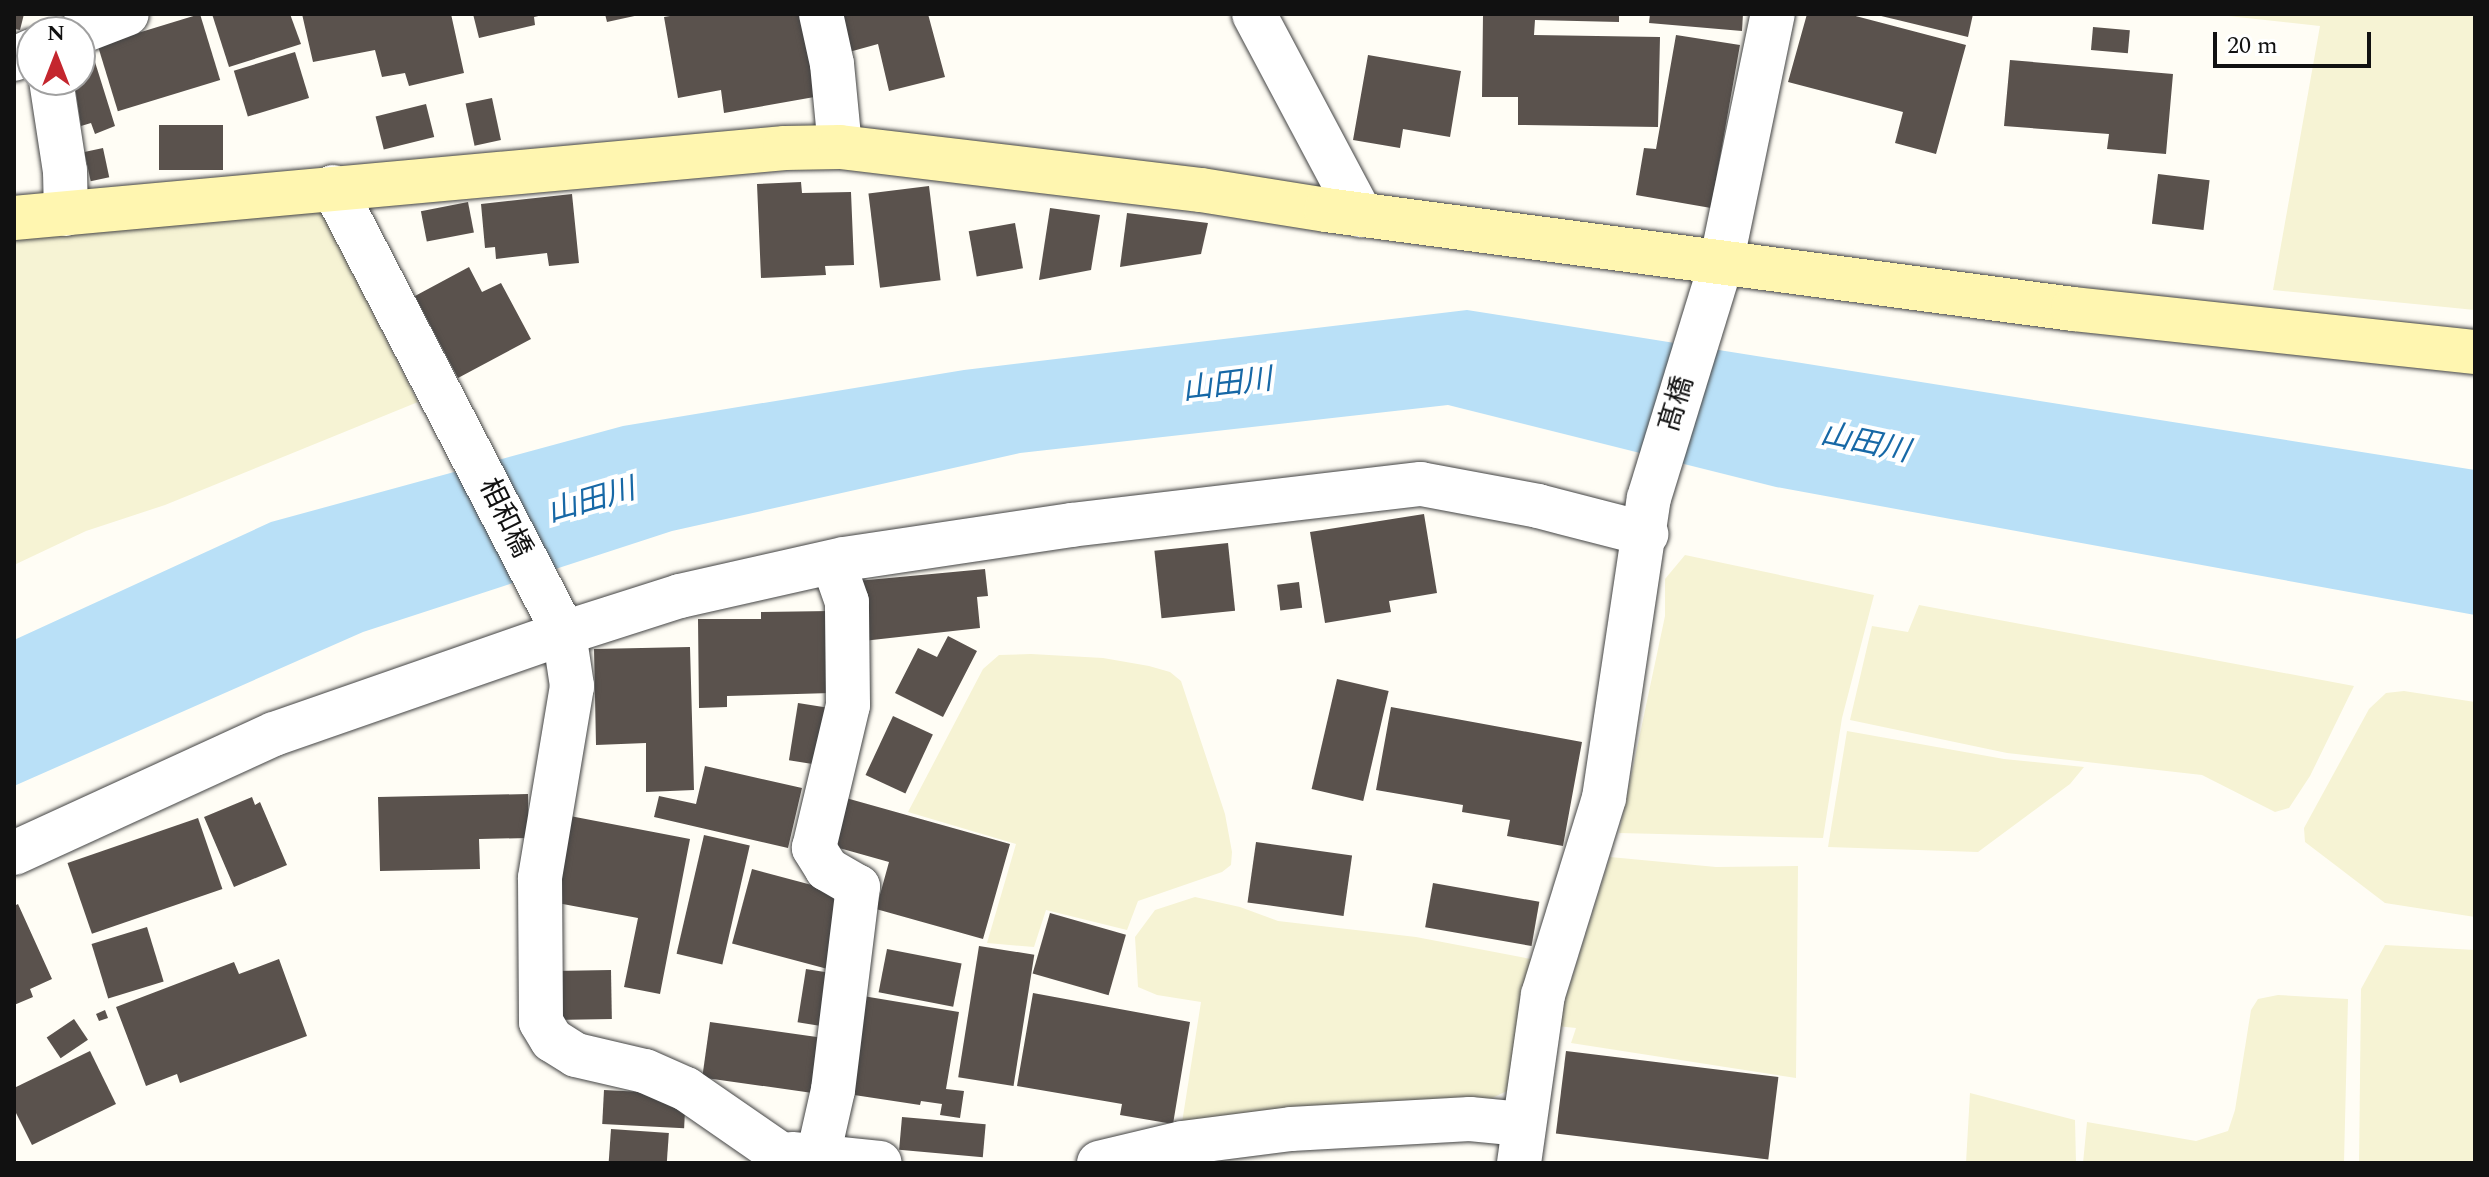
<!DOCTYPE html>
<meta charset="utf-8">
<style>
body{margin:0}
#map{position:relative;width:2489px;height:1177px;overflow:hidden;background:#fffdf5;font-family:Spectral,"Noto Sans JP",serif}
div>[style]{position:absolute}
.farmland>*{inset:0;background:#f6f3d4}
.water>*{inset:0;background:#b9e0f7}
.building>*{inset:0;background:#5a524d;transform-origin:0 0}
.roads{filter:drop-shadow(0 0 2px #444) drop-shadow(0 0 2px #444)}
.street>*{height:44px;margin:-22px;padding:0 22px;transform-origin:22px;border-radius:22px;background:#fff}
.secondary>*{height:44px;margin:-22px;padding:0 22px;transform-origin:22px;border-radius:22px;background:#fff6b0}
span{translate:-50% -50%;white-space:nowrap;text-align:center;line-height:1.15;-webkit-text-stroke:8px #fff;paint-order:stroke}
.street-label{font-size:28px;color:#111}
.water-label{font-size:30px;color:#1768a6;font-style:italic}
.frame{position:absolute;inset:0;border:16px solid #111;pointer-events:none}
.north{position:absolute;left:16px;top:16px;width:80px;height:80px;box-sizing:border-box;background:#fff;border:2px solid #a0a0a0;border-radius:50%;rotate:0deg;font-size:22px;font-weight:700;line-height:32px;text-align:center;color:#111}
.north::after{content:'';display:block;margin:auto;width:28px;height:36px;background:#c4262e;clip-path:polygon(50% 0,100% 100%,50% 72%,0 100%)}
.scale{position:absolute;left:2213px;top:32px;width:158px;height:36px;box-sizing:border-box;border:4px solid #111;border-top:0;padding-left:10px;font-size:24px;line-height:28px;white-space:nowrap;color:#111;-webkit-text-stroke:6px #fff;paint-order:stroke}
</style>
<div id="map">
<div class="farmland">
<div style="clip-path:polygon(2210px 14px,2475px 14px,2475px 310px,2273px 290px,2320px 26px)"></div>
<div style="clip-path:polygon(319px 207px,418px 402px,165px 505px,86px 531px,14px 565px,14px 237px)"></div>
<div style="clip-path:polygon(1685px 555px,1874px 595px,1842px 718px,1823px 838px,1619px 833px,1665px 616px,1665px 579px)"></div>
<div style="clip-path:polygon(1919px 605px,2354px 686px,2310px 776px,2289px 808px,2275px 812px,2202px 775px,2007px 753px,1850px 720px,1872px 626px,1908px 632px)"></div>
<div style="clip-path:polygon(1031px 654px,1103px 658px,1149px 666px,1170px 672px,1181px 681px,1225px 814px,1232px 852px,1231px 865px,1222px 872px,1138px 901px,1127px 930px,1046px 910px,1034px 947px,987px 943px,1016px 844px,908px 812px,983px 669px,999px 655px)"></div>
<div style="clip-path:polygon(2404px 691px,2475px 702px,2475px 917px,2385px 903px,2305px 842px,2304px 828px,2369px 709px,2386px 693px)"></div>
<div style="clip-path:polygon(1847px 731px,2004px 759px,2084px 767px,2070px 784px,1978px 852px,1828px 847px)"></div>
<div style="clip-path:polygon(1610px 857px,1716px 867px,1798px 866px,1796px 1078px,1571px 1043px,1576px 1028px,1557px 1026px)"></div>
<div style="clip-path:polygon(1195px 897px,1240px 907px,1278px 921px,1416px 937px,1536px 960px,1509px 1090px,1475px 1106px,1181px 1129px,1201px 1002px,1157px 995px,1138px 987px,1135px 937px,1155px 910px)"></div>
<div style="clip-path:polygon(2385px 945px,2475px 950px,2475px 1163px,2359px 1163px,2361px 989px)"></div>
<div style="clip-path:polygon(2278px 995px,2348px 999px,2344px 1163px,2083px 1163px,2087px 1122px,2196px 1141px,2228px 1131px,2235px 1110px,2251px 1010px,2258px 999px)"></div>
<div style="clip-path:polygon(1970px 1093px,2075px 1120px,2076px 1163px,1966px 1163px)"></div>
</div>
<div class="water">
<div style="clip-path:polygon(1467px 310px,2475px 470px,2475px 615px,1776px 487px,1448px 405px,1020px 453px,672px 531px,363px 632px,14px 786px,14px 640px,271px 522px,623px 426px,964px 370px)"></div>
</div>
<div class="building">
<div style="clip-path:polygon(14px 14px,24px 14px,20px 30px,14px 29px)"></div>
<div style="left:200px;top:14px;width:69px;height:107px;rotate:73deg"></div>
<div style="clip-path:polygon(212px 14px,290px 14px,301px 44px,229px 67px)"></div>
<div style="clip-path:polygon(302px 14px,451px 14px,464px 73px,409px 86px,405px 73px,382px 77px,375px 50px,313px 62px)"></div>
<div style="clip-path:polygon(473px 14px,542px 14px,543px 15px,534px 17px,535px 25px,479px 38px)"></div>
<div style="clip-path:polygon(605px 14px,638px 14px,639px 15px,607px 22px)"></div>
<div style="clip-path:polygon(682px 14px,800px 14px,820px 96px,724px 113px,721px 90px,678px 98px,664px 17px)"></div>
<div style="clip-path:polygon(840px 14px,928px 14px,945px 77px,889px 91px,878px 44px,849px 52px)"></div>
<div style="clip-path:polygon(1483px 14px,1619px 14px,1619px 22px,1535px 20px,1534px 35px,1660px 37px,1658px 127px,1518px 125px,1518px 97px,1482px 97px)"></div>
<div style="clip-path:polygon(1650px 14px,1743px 14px,1742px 31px,1649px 23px)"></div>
<div style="clip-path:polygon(1807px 14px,1848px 14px,1966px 45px,1936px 154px,1895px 143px,1903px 112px,1788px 82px)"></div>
<div style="clip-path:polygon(1873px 14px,1973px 14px,1968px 37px)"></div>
<div style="left:2093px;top:27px;width:37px;height:23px;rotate:5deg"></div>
<div style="clip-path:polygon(1676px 35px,1740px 45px,1711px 208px,1636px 195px,1644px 148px,1656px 149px)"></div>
<div style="clip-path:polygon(90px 46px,115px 126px,95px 134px,91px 123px,81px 126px,74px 80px,80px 80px,80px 49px)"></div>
<div style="left:295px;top:52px;width:48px;height:64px;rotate:73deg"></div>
<div style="clip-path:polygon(1368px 55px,1461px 71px,1450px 137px,1403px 129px,1400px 148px,1353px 140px)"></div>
<div style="clip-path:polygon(2010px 60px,2173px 74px,2166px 154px,2107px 149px,2109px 134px,2004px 126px)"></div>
<div style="left:492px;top:98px;width:43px;height:27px;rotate:78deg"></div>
<div style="left:426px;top:104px;width:34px;height:52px;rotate:76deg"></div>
<div style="left:159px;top:125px;width:64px;height:45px"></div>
<div style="left:103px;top:148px;width:30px;height:19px;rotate:78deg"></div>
<div style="left:2158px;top:174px;width:52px;height:50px;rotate:7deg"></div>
<div style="clip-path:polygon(801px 182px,802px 193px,851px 192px,854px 265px,825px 266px,826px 275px,761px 278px,757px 184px)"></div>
<div style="left:929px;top:186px;width:95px;height:61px;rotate:83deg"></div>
<div style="clip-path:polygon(572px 194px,579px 263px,549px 266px,547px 253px,496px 259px,495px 247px,485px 248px,481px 204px)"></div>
<div style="left:468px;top:202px;width:31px;height:48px;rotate:79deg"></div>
<div style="clip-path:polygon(1050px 208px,1100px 215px,1091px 270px,1039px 280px)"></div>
<div style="clip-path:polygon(1127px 213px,1208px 223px,1201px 254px,1120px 267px)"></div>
<div style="left:1015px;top:223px;width:46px;height:47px;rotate:80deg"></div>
<div style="clip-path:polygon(469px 267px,482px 292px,501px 283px,531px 339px,458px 378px,415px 296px)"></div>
<div style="clip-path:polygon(1424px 514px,1437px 593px,1389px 601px,1391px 612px,1325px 623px,1310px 532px)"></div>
<div style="left:1228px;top:543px;width:68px;height:74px;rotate:84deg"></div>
<div style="clip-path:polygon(985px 569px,988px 596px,977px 597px,980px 628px,863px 641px,857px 581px)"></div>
<div style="left:1299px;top:582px;width:26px;height:22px;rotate:83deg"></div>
<div style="clip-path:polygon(830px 611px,831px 693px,727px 696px,727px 707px,699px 708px,698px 619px,761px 619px,761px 612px)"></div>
<div style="clip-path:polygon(948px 636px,977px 651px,943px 717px,895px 693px,918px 648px,937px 657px)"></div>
<div style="clip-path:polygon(690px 647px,694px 790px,646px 792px,646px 743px,596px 745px,594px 649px)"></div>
<div style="left:1337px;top:679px;width:53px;height:113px;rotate:13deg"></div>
<div style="left:798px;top:703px;width:32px;height:58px;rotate:9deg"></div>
<div style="clip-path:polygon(1391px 707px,1582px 742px,1563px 846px,1507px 836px,1510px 820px,1462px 812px,1463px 805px,1376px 790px)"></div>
<div style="left:893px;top:716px;width:44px;height:65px;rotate:25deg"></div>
<div style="clip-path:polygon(705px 766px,802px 788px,788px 848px,654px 817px,659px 796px,696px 804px)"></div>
<div style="clip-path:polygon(528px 794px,528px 838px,479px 839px,480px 869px,380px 871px,378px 797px)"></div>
<div style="clip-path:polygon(252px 797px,255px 805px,260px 802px,287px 865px,234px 887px,204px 817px)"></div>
<div style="clip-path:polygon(846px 798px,1010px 844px,983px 939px,876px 909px,889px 862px,832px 846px)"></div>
<div style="clip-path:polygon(570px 816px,690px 839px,660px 994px,624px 987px,638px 918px,552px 902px)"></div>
<div style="left:198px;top:818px;width:75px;height:138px;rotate:71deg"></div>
<div style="left:704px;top:835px;width:47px;height:122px;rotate:13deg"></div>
<div style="left:1256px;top:842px;width:97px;height:61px;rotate:8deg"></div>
<div style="left:752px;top:869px;width:97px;height:77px;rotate:15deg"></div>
<div style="left:1433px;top:883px;width:108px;height:45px;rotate:10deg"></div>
<div style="clip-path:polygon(18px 904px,52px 979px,30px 989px,33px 997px,14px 1005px,14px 906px)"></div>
<div style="left:1050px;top:913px;width:79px;height:63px;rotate:16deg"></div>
<div style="left:147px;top:927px;width:57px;height:58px;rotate:73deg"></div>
<div style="left:979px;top:946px;width:56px;height:133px;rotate:9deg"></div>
<div style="left:887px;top:949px;width:76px;height:44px;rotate:11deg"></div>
<div style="clip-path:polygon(279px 959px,307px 1036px,180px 1083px,177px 1074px,146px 1086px,116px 1007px,234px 962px,239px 974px)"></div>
<div style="left:806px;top:969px;width:30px;height:54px;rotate:9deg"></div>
<div style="left:611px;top:970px;width:49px;height:58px;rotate:89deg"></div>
<div style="clip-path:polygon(1033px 993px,1190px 1022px,1173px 1124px,1120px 1115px,1122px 1104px,1017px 1086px)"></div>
<div style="clip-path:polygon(857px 995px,959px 1012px,946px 1089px,964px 1091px,960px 1118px,940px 1115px,942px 1104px,921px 1101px,920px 1105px,841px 1093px)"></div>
<div style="clip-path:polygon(105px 1010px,108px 1018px,99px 1021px,96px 1014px)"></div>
<div style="left:74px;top:1019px;width:25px;height:33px;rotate:56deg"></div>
<div style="left:710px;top:1022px;width:115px;height:56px;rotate:8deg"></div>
<div style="clip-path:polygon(90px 1051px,116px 1104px,32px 1145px,14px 1109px,14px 1088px)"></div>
<div style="left:1566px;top:1051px;width:214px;height:83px;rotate:7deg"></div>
<div style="left:604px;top:1090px;width:82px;height:34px;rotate:3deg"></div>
<div style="left:902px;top:1117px;width:84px;height:33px;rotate:5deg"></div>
<div style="left:611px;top:1129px;width:58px;height:34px;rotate:4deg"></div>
</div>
<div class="roads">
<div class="street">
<div style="left:821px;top:14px;width:51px;rotate:77.6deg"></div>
<div style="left:832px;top:64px;width:83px;rotate:84.5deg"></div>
<div style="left:1254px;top:14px;width:228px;rotate:62deg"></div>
<div style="left:80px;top:32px;width:50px;rotate:-21deg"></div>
<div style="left:14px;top:59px;width:20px;rotate:-24deg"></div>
<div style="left:51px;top:80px;width:92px;rotate:81.3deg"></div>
<div style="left:65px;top:171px;width:43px;rotate:88.7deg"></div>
<div style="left:333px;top:187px;width:502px;rotate:62.62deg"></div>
<div style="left:564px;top:633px;width:54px;rotate:81.4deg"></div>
<div style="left:572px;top:686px;width:195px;rotate:99.5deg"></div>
<div style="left:540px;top:878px;width:144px;rotate:89.6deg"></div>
<div style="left:541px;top:1022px;width:21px;rotate:59deg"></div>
<div style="left:552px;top:1040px;width:28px;rotate:32deg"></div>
<div style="left:576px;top:1055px;width:71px;rotate:13.1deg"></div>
<div style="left:645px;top:1071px;width:45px;rotate:23.7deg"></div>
<div style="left:686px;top:1089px;width:111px;rotate:34.7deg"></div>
<div style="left:777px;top:1152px;width:11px;rotate:85deg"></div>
<div style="left:14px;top:853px;width:286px;rotate:-24.6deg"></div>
<div style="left:274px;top:734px;width:307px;rotate:-19.2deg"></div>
<div style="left:564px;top:633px;width:122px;rotate:-17.7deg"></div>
<div style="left:680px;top:596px;width:168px;rotate:-12.7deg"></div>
<div style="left:844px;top:559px;width:230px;rotate:-8.5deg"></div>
<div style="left:1071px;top:525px;width:352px;rotate:-6.7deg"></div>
<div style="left:1421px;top:484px;width:119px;rotate:10.6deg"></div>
<div style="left:1538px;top:506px;width:112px;rotate:14.5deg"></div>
<div style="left:792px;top:1154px;width:88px;rotate:5.8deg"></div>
<div style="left:818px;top:1156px;width:68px;rotate:-77.2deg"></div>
<div style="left:833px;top:1090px;width:205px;rotate:-83deg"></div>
<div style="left:858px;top:887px;width:36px;rotate:-150deg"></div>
<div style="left:827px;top:869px;width:25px;rotate:-122deg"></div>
<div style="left:814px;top:848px;width:147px;rotate:-76.6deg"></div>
<div style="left:848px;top:705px;width:103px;rotate:-90.6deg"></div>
<div style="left:847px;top:602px;width:42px;rotate:-109.3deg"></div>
<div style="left:1099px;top:1163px;width:85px;rotate:-13.5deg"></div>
<div style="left:1182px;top:1143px;width:110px;rotate:-7.3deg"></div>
<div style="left:1291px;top:1129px;width:179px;rotate:-3.2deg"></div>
<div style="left:1470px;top:1119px;width:52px;rotate:5.5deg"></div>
<div style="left:1519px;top:1163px;width:170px;rotate:-81.9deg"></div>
<div style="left:1543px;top:995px;width:206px;rotate:-72.8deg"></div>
<div style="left:1604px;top:798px;width:303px;rotate:-81.5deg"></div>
<div style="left:1649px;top:498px;width:245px;rotate:-72.9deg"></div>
<div style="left:1721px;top:264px;width:255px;rotate:-78.3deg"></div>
</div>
<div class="secondary">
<div style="left:14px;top:218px;width:774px;rotate:-5.19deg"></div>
<div style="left:785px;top:148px;width:55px;rotate:-1deg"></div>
<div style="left:840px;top:147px;width:364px;rotate:6.8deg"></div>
<div style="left:1201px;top:190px;width:127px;rotate:9.1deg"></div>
<div style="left:1326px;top:210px;width:754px;rotate:7.55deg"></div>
<div style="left:2073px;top:309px;width:404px;rotate:6.1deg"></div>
</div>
</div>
<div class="street-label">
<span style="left:1677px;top:404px;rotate:-73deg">髙橋</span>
<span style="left:505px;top:518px;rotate:64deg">相和橋</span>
</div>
<div class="water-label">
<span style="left:1227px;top:385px;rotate:-7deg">山田川</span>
<span style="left:1865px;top:443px;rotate:12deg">山田川</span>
<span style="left:591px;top:501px;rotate:-16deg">山田川</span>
</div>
<div class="frame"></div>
<div class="north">N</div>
<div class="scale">20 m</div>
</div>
